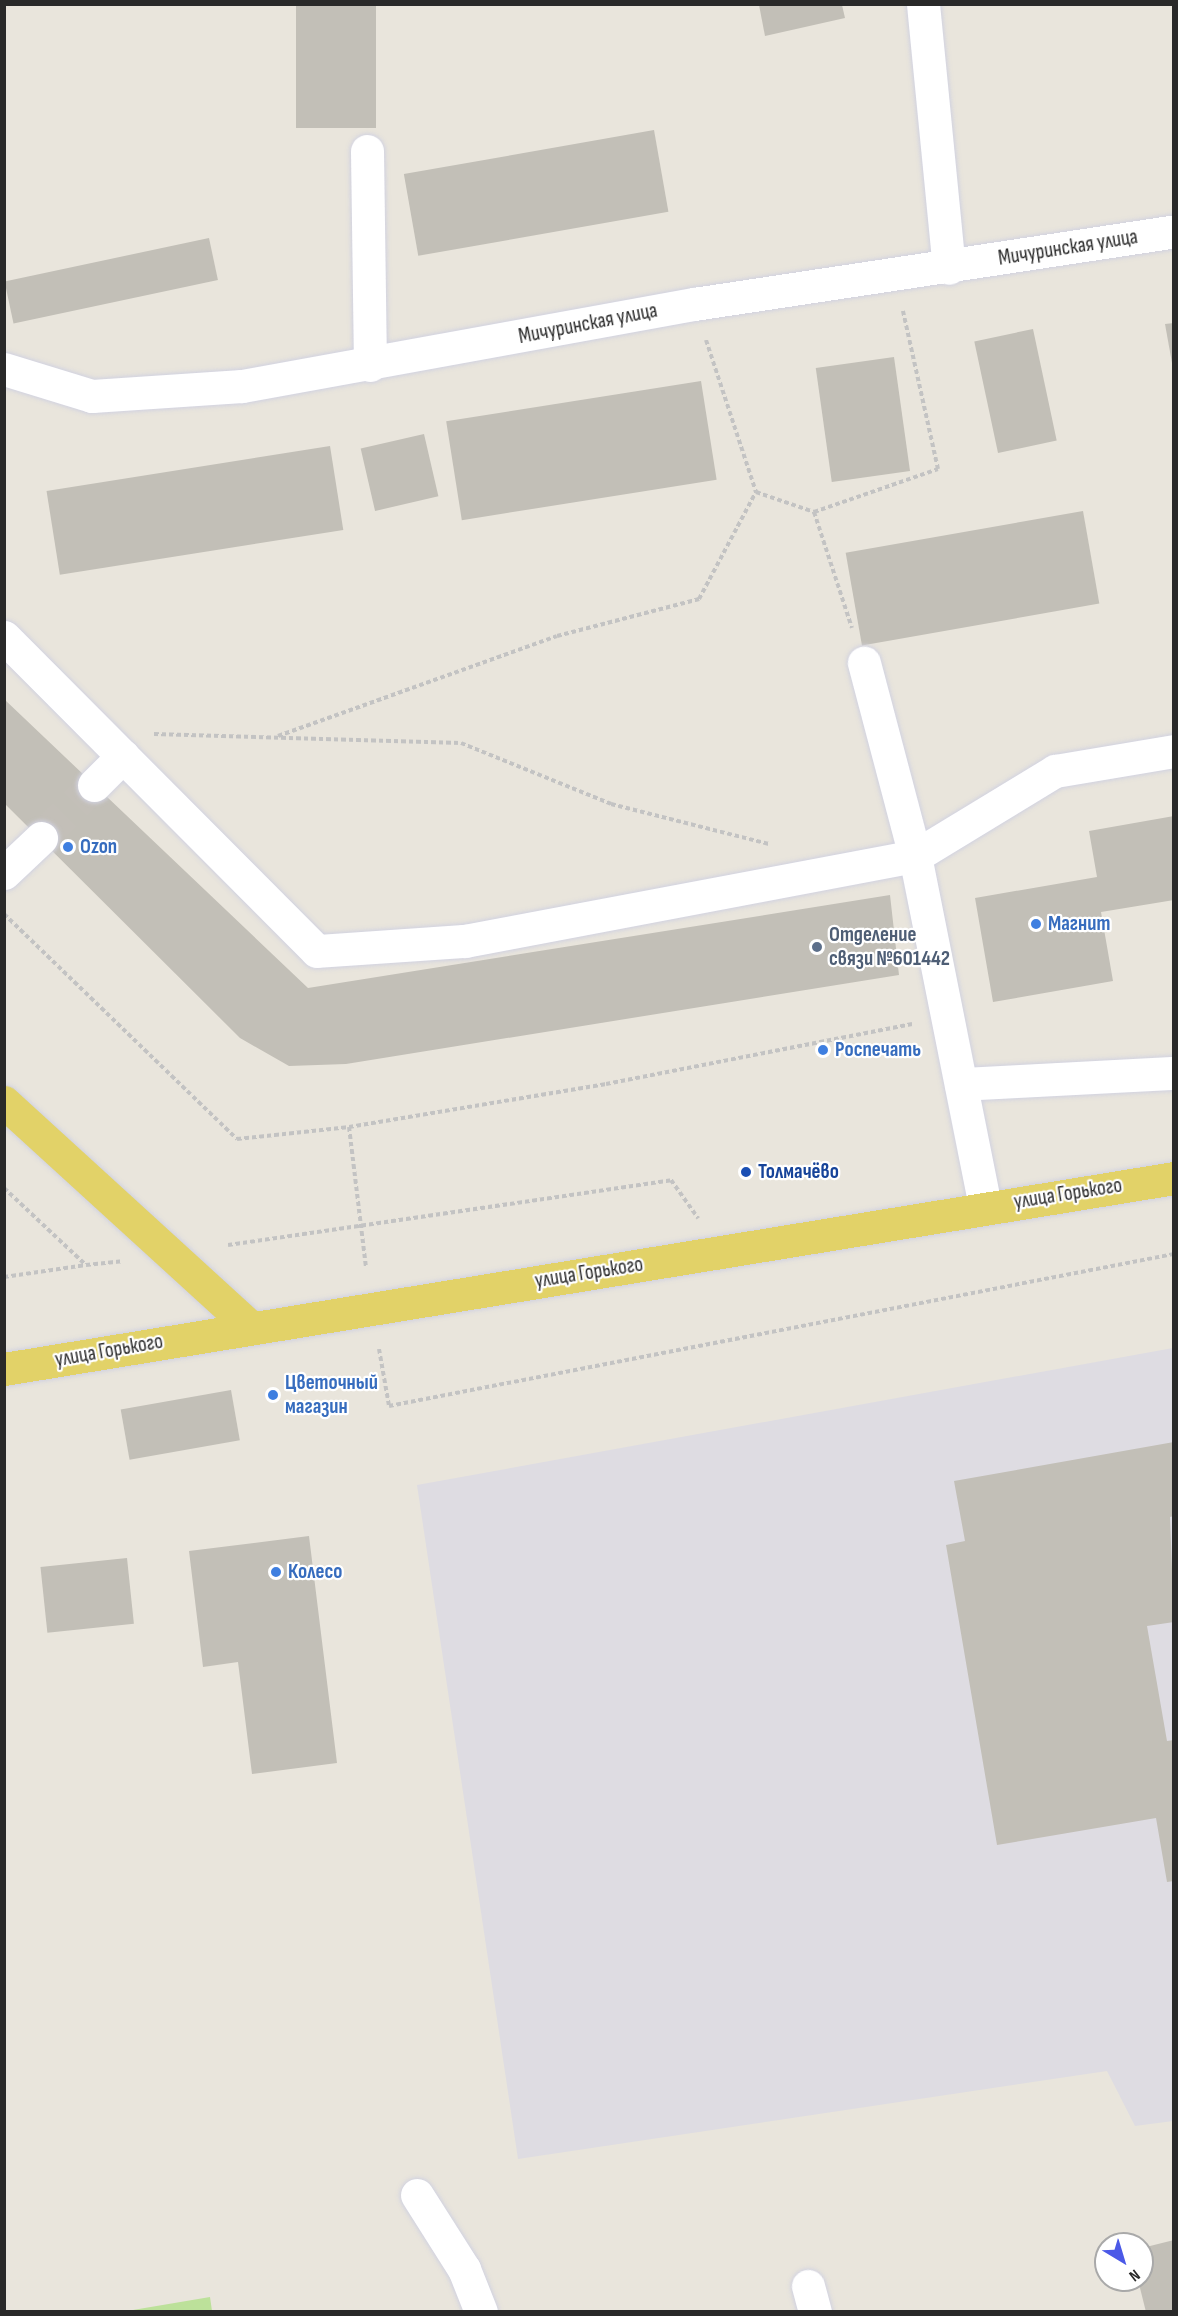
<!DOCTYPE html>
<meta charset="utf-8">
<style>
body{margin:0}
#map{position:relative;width:1178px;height:2316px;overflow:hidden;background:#e9e5dc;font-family:"Sofia Sans Condensed",sans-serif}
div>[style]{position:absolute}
.industrial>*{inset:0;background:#dedce2}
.pitch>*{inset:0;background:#bce19a}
.building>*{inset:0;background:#c2bfb7;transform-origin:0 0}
.minor-tunnel>*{height:33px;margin-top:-16.5px;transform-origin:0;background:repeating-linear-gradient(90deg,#c3bfb8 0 33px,transparent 0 49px)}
.path>*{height:4px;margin-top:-2px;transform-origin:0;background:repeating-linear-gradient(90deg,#c3c3c3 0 4.5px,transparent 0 7.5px)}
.roads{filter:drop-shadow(0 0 2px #d1d2e0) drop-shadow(0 0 2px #d1d2e0)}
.minor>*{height:33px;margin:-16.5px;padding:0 16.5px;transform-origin:16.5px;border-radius:16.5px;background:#fff}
.major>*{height:33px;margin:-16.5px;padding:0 16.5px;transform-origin:16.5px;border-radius:16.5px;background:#e2d268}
.dots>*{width:16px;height:16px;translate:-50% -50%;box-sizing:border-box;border:3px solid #fff;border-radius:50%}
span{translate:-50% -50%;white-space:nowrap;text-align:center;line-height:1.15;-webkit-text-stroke:4.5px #fff;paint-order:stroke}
.street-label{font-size:21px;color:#292929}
.shop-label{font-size:21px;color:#366cbe;font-weight:700}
.left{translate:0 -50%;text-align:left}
.service-label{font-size:21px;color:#4e5e75;font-weight:700}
.transit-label{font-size:21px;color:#164399;font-weight:700}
.frame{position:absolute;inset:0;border:6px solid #292929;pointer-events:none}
.north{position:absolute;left:1094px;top:2232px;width:60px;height:60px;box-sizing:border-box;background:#fff;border:2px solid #a9a9a9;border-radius:50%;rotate:142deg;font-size:16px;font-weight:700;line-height:24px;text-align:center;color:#292929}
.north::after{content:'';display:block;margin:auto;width:21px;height:27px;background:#4b59e7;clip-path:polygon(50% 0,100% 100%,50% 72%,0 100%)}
</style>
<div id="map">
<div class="industrial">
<div style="clip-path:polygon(1173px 1348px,1173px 2121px,1135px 2126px,1107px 2071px,518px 2159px,417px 1485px)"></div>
</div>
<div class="pitch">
<div style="clip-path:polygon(210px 2297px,212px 2311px,127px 2311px)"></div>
</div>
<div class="building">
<div style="left:296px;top:4px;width:80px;height:124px"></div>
<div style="clip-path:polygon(759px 5px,842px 5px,845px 18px,765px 36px)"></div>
<div style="left:654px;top:130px;width:83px;height:254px;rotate:80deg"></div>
<div style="left:209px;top:238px;width:43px;height:209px;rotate:78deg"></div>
<div style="clip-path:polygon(1174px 323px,1174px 363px,1172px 363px,1165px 324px)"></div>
<div style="left:1033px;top:329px;width:114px;height:60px;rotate:78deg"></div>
<div style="left:894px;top:357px;width:115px;height:79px;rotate:82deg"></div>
<div style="left:701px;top:381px;width:100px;height:258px;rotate:81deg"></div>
<div style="left:424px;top:434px;width:64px;height:65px;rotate:77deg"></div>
<div style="left:330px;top:446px;width:85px;height:287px;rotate:81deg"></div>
<div style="left:1083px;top:511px;width:94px;height:241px;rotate:80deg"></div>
<div style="clip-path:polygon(4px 699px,308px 988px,890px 895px,899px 975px,346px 1064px,289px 1066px,240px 1038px,4px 803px)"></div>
<div style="clip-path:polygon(1174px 816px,1174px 900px,1101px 912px,1113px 981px,993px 1002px,975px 898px,1097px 877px,1089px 831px)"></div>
<div style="left:231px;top:1390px;width:51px;height:112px;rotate:80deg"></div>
<div style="clip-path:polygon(1174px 1442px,1174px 1516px,1170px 1517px,1174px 1622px,1147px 1626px,1167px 1741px,1174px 1740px,1174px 1881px,1167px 1882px,1156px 1818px,997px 1845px,946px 1545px,965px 1541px,954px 1481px)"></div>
<div style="clip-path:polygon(309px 1536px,337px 1763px,252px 1774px,238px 1662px,203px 1667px,189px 1551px)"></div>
<div style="left:127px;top:1558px;width:66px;height:87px;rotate:84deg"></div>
<div style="clip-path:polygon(1174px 2240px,1174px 2312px,1146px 2312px,1138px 2280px,1142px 2280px,1142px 2248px)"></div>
</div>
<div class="minor-tunnel">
<div style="left:41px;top:838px;width:75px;rotate:-45deg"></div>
</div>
<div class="path">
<div style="left:706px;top:340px;width:160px;rotate:71.8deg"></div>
<div style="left:756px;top:492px;width:61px;rotate:19deg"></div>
<div style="left:814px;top:512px;width:122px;rotate:71.9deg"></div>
<div style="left:814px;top:512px;width:131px;rotate:-19.1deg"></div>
<div style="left:938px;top:469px;width:162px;rotate:-102.5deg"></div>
<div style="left:154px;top:734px;width:307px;rotate:1.7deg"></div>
<div style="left:461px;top:743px;width:162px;rotate:22.1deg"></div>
<div style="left:611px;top:804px;width:163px;rotate:14.2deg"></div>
<div style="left:278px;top:736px;width:296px;rotate:-19.7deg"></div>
<div style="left:557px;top:636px;width:147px;rotate:-14.6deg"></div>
<div style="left:699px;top:599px;width:121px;rotate:-62deg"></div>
<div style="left:4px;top:914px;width:324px;rotate:44deg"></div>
<div style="left:237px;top:1139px;width:113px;rotate:-6.1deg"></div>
<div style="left:349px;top:1127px;width:261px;rotate:-9.5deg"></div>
<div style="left:606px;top:1084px;width:312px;rotate:-11.1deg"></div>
<div style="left:349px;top:1127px;width:141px;rotate:83.1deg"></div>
<div style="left:4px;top:1188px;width:112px;rotate:43.2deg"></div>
<div style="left:86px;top:1265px;width:36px;rotate:-6deg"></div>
<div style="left:228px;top:1245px;width:448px;rotate:-8.3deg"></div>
<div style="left:671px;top:1180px;width:47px;rotate:54.6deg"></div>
<div style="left:4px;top:1277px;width:83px;rotate:-8.3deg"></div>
<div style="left:379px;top:1349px;width:58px;rotate:80deg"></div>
<div style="left:389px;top:1406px;width:800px;rotate:-10.96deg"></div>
</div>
<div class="roads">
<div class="minor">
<div style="left:923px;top:4px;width:265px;rotate:84.4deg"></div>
<div style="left:367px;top:151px;width:214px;rotate:89.2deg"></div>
<div style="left:4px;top:369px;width:92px;rotate:17.1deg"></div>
<div style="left:92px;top:396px;width:150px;rotate:-3.8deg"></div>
<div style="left:242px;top:386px;width:459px;rotate:-10.3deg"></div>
<div style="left:694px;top:304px;width:486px;rotate:-8.6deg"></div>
<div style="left:4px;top:637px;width:443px;rotate:45.1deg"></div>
<div style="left:317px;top:951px;width:148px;rotate:-3.9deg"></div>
<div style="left:465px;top:941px;width:458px;rotate:-10.7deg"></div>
<div style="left:915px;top:856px;width:200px;rotate:-104.8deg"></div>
<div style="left:94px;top:785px;width:41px;rotate:-45deg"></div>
<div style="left:4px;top:873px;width:51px;rotate:-43.4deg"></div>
<div style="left:961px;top:1084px;width:213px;rotate:-3deg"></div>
<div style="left:985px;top:1206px;width:357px;rotate:-101.3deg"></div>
<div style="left:915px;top:856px;width:164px;rotate:-31.3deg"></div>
<div style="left:1055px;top:771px;width:121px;rotate:-9.5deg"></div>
<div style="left:417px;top:2195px;width:88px;rotate:57.6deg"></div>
<div style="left:464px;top:2269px;width:46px;rotate:68.4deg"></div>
<div style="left:808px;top:2286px;width:27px;rotate:75deg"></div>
</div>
<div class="major">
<div style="left:4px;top:1102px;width:333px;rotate:42.4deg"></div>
<div style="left:4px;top:1369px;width:1185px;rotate:-9.27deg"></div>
</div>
</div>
<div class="dots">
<div style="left:68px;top:847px;background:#3f7fe0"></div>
<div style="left:1036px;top:924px;background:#3f7fe0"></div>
<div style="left:817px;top:947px;background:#5c6f8a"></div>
<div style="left:823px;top:1050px;background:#3f7fe0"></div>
<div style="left:746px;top:1172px;background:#1a4fb4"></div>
<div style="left:273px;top:1395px;background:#3f7fe0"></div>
<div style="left:276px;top:1572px;background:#3f7fe0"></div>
</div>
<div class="street-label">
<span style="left:1068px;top:248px;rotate:-9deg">Мичуринская улица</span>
<span style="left:588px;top:324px;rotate:-11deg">Мичуринская улица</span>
<span style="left:1068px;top:1194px;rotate:-9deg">улица Горького</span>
<span style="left:589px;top:1273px;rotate:-9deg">улица Горького</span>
<span style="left:109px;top:1351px;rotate:-10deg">улица Горького</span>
</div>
<div class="shop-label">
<span class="left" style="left:80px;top:847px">Ozon</span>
<span class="left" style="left:1048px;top:924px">Магнит</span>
<span class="left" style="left:835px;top:1050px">Роспечать</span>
<span class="left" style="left:285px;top:1395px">Цветочный<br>магазин</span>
<span class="left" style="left:288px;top:1572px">Колесо</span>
</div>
<div class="service-label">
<span class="left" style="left:829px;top:947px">Отделение<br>связи №601442</span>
</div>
<div class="transit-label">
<span class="left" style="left:758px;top:1172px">Толмачёво</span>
</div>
<div class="frame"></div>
<div class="north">N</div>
</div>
